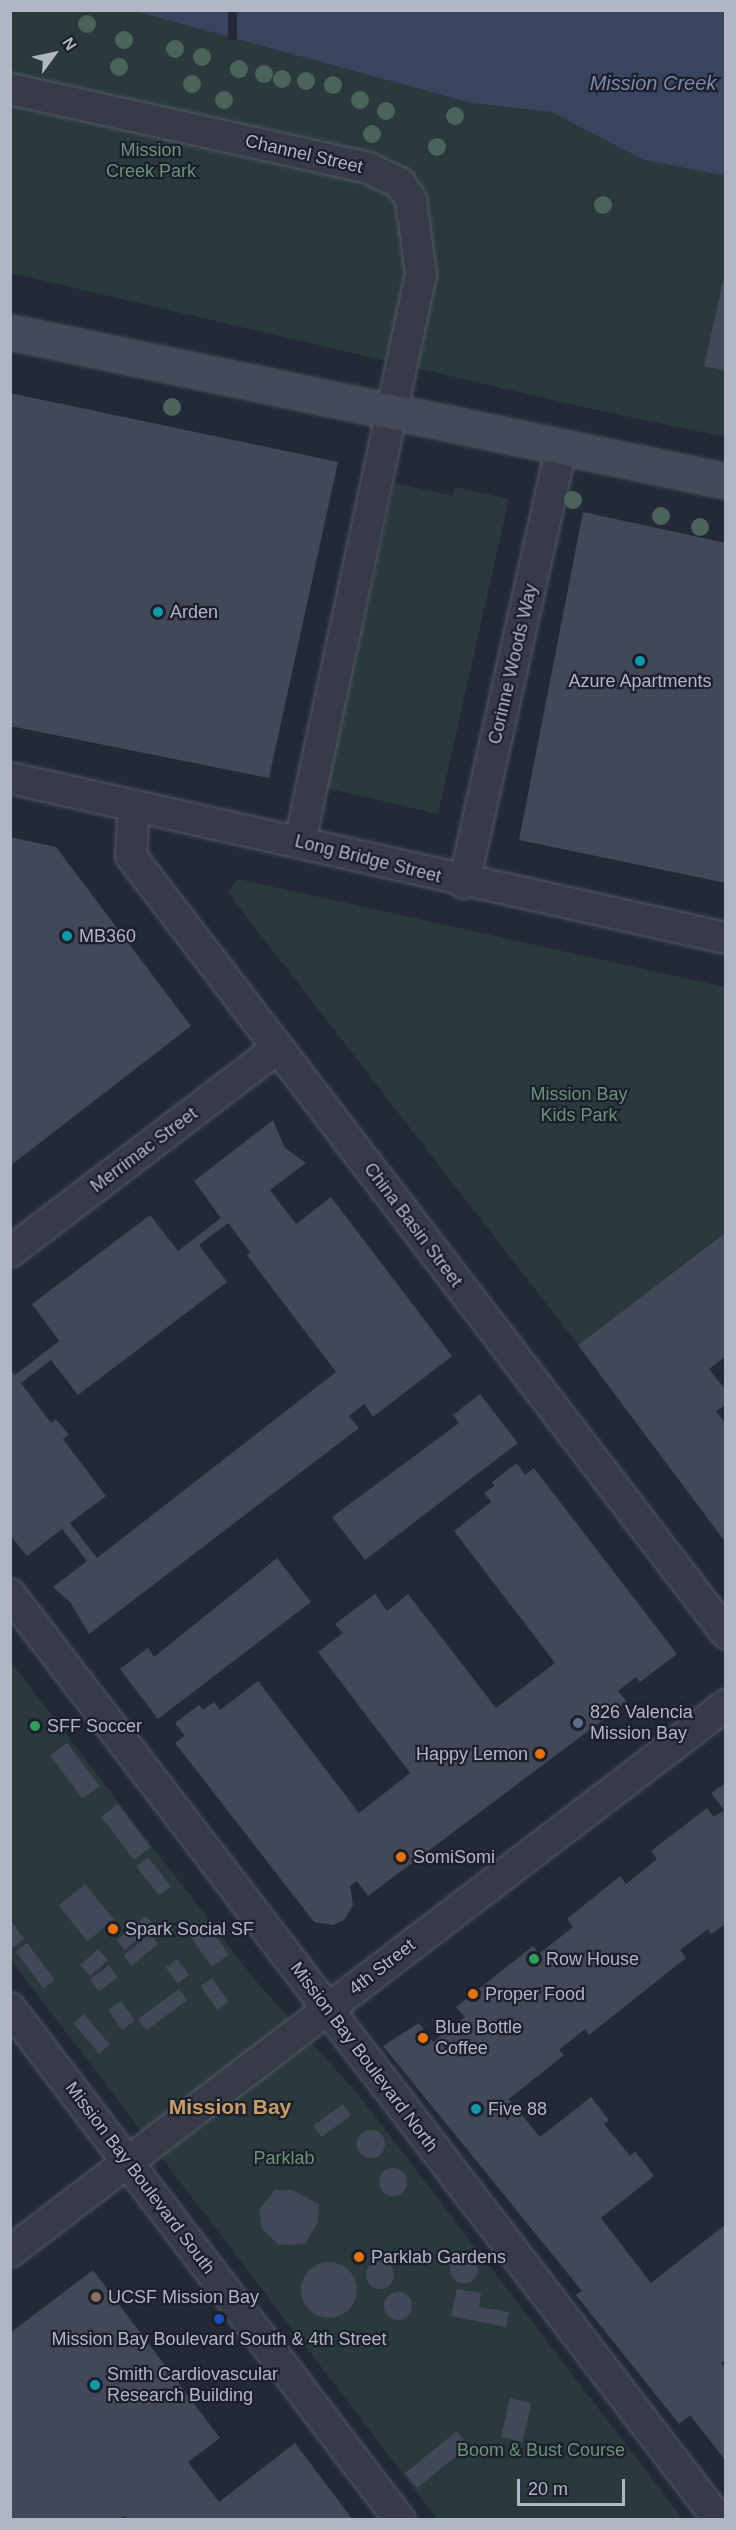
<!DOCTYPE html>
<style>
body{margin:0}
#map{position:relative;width:736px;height:2530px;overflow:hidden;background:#232937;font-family:Helvetica,sans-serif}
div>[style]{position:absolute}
.green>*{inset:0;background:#29393c}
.water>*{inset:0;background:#39445f}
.pier>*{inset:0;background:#232937;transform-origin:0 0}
.building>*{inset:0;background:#424858;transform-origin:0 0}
.round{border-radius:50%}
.roads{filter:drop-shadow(0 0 2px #545965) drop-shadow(0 0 2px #545965)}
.street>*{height:30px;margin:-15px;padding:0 15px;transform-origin:15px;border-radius:15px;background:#363b47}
.secondary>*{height:33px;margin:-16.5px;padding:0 16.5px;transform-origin:16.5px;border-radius:16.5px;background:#454a5a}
.trees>*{width:18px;height:18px;margin:-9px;border-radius:50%;background:#4a635b}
.dots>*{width:16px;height:16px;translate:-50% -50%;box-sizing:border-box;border:3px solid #1c202c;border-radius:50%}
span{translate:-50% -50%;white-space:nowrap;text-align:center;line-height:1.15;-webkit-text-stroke:4.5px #1c202c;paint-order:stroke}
.park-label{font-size:18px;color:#6a9278}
.street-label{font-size:18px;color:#b1b6c4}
.poi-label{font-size:18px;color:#b1b6c4}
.left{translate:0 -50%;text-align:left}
.right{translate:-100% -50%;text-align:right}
.water-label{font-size:20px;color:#7c89aa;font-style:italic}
.quarter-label{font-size:21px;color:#c99e66;font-weight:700}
.frame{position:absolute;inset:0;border:12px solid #b1b6c4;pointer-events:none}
.north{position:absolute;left:24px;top:24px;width:60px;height:60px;-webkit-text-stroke:4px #1c202c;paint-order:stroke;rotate:57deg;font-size:16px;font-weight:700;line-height:24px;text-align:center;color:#b1b6c4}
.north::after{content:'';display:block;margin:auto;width:21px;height:27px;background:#b1b6c4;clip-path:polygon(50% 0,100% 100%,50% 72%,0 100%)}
.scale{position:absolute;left:517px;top:2479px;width:108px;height:27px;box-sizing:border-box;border:3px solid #b1b6c4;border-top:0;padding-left:8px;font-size:18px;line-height:21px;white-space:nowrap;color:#b1b6c4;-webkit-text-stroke:4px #1c202c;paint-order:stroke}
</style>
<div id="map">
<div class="green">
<div style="clip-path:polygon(11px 11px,134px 11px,471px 103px,551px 112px,644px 160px,725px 176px,725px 437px,578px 406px,11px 273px)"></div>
<div style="clip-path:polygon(395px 483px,453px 496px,455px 487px,509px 499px,438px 814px,326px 788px)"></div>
<div style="clip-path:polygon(238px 879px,725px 987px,725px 1232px,578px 1345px,228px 893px)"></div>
<div style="clip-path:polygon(10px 1661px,255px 1980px,358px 2094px,683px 2519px,437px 2519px,11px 1960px)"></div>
</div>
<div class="water">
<div style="clip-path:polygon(134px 11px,725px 11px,725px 176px,644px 160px,551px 112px,471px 103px)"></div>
</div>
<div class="pier">
<div style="left:228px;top:11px;width:9px;height:29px"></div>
</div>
<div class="building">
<div style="clip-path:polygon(725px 273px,726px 273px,726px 371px,704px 366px)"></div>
<div style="clip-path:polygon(10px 393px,338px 462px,269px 778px,10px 726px)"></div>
<div style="clip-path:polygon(583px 512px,726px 543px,726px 883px,519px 840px)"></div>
<div style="clip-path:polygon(10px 837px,56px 847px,191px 1026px,10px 1166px)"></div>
<div style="clip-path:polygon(evenodd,273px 1120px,285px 1148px,306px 1163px,270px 1190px,296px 1224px,331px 1197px,452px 1356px,373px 1417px,364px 1404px,349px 1416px,359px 1428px,89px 1634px,70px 1602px,53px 1587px,87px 1561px,62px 1529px,27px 1556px,10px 1535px,10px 1370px,15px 1375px,59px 1341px,32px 1304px,150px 1215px,178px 1251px,221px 1218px,194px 1181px,273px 1120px,228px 1223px,250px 1252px,247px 1255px,336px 1372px,97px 1558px,70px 1523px,106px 1496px,63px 1439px,69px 1435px,56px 1419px,51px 1423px,21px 1383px,51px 1360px,78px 1395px,227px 1282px,199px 1245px,228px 1223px)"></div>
<div style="clip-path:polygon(726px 1232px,726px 1356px,709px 1369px,726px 1390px,726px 1405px,716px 1411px,726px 1424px,726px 1543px,578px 1345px)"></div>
<div style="clip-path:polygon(480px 1394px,518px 1443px,365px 1560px,332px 1517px,459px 1423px,453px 1415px)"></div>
<div style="clip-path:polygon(517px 1463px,525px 1475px,534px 1468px,677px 1654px,640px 1682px,636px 1677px,618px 1691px,627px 1702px,368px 1896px,357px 1881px,350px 1886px,353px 1905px,344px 1920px,333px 1925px,314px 1922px,175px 1743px,185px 1736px,175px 1723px,199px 1705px,203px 1710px,214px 1702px,220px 1710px,258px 1681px,359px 1813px,410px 1773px,318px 1652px,343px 1633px,335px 1624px,375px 1594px,387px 1611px,408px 1594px,496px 1708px,555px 1663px,454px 1531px,491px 1502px,484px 1493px,494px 1486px,492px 1482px)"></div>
<div style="clip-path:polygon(277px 1558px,311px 1602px,158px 1719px,120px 1669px,148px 1648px,154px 1657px)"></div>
<div style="left:67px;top:1743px;width:54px;height:21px;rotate:53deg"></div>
<div style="clip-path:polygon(726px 1783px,726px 1924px,711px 1934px,708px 1929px,680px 1950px,686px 1958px,589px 2035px,585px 2029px,559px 2050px,564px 2055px,509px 2099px,540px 2137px,591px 2097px,609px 2120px,604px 2124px,630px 2156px,635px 2151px,654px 2176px,601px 2218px,651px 2283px,726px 2224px,726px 2359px,721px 2363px,726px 2369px,726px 2461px,690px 2415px,679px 2424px,576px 2295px,582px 2291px,383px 2046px,419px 2023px,433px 2042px,465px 2017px,456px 2007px,533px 1946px,539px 1954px,573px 1927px,567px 1919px,620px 1876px,626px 1884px,657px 1859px,651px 1851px,707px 1808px,714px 1817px,724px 1810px,711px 1793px)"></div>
<div style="left:118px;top:1804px;width:54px;height:21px;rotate:53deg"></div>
<div style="left:148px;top:1857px;width:37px;height:15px;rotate:52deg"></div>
<div style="left:85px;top:1884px;width:46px;height:34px;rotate:51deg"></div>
<div style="left:146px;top:1916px;width:13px;height:38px;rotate:51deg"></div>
<div style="clip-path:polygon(10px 1919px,24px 1939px,13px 1948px,10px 1945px)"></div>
<div style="left:206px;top:1922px;width:40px;height:21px;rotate:55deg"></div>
<div style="left:150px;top:1934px;width:13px;height:34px;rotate:51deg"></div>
<div style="left:27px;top:1943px;width:46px;height:14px;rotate:53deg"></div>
<div style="left:98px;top:1949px;width:15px;height:24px;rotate:48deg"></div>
<div style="left:177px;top:1959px;width:20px;height:14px;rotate:53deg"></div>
<div style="left:109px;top:1965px;width:15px;height:24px;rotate:53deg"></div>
<div style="left:212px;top:1978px;width:29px;height:14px;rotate:55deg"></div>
<div style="left:179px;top:1989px;width:14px;height:51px;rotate:54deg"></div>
<div style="left:121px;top:2001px;width:24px;height:16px;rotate:54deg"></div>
<div style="left:84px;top:2014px;width:40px;height:14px;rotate:50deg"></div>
<div style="left:343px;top:2104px;width:14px;height:37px;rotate:54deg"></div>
<div class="round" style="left:357px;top:2130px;width:28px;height:28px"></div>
<div class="round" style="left:379px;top:2168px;width:28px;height:28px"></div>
<div style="clip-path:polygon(275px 2190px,292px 2190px,319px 2204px,318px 2222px,305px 2244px,279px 2245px,262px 2229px,259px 2210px)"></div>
<div class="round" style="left:450px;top:2255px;width:28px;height:28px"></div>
<div class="round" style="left:366px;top:2261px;width:28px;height:28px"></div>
<div class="round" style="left:301px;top:2262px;width:56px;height:56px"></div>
<div style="clip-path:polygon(93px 2270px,220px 2438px,188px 2462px,219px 2502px,295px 2443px,353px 2520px,127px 2520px,124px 2516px,119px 2520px,10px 2520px,10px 2333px)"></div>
<div style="clip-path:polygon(457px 2289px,481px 2293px,479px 2307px,509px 2312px,506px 2327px,451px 2316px)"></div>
<div class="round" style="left:384px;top:2292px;width:28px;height:28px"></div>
<div style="left:510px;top:2398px;width:22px;height:40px;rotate:13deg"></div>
<div style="left:457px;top:2431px;width:19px;height:67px;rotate:51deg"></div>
</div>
<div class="roads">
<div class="street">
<div style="left:10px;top:89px;width:367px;rotate:12.4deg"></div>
<div style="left:368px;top:168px;width:35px;rotate:25deg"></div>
<div style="left:400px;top:183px;width:20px;rotate:57deg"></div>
<div style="left:411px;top:200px;width:75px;rotate:82.3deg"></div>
<div style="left:421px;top:274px;width:581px;rotate:102.03deg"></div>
<div style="left:10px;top:778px;width:734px;rotate:12.6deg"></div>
<div style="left:134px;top:807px;width:49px;rotate:93.5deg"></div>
<div style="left:131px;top:856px;width:979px;rotate:52.56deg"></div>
<div style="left:464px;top:883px;width:448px;rotate:-77.4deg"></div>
<div style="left:10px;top:1252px;width:337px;rotate:-37.3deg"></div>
<div style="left:10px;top:1594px;width:1166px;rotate:52.56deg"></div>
<div style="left:10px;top:2008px;width:644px;rotate:52.7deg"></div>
<div style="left:10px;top:2252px;width:901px;rotate:-37.38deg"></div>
</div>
<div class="secondary">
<div style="left:10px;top:332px;width:731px;rotate:11.76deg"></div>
</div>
</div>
<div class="trees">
<div style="left:87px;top:24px"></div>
<div style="left:124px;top:40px"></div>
<div style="left:175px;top:49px"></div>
<div style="left:202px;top:57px"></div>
<div style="left:119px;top:67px"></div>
<div style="left:239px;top:69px"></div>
<div style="left:264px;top:74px"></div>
<div style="left:282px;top:79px"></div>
<div style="left:306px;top:81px"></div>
<div style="left:192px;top:84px"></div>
<div style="left:333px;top:85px"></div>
<div style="left:224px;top:100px"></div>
<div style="left:360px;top:100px"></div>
<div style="left:386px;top:111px"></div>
<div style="left:455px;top:116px"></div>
<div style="left:372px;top:134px"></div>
<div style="left:437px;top:147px"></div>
<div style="left:603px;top:205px"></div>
<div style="left:172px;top:407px"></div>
<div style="left:573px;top:500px"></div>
<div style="left:661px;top:516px"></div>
<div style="left:700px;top:527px"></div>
</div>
<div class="dots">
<div style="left:158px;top:612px;background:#0f9aa8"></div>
<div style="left:640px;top:661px;background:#0f9aa8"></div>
<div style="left:67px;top:936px;background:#0f9aa8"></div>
<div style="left:578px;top:1723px;background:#5c6f8a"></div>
<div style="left:35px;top:1726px;background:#2e9e5b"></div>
<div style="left:540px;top:1754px;background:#e8710a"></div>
<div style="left:401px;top:1857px;background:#e8710a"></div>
<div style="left:113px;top:1929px;background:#e8710a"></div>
<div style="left:534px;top:1959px;background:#2e9e5b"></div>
<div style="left:473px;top:1994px;background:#e8710a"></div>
<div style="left:423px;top:2038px;background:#e8710a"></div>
<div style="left:476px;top:2109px;background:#0f9aa8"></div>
<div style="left:359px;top:2257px;background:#e8710a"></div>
<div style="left:96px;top:2297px;background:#8d6e63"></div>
<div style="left:219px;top:2319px;background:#1a4fb4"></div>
<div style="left:95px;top:2385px;background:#0f9aa8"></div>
</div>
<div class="park-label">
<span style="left:151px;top:161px">Mission<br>Creek Park</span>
<span style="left:579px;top:1105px">Mission Bay<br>Kids Park</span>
<span style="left:284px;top:2158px">Parklab</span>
<span style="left:541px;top:2450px">Boom &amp; Bust Course</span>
</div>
<div class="street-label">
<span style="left:304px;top:154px;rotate:13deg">Channel Street</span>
<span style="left:513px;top:664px;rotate:-77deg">Corinne Woods Way</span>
<span style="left:368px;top:859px;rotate:14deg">Long Bridge Street</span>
<span style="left:144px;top:1150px;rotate:-37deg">Merrimac Street</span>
<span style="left:413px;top:1225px;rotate:53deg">China Basin Street</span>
<span style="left:382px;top:1967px;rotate:-38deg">4th Street</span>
<span style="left:364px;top:2057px;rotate:53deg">Mission Bay Boulevard North</span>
<span style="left:140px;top:2178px;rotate:53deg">Mission Bay Boulevard South</span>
</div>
<div class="poi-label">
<span class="left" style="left:170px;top:612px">Arden</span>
<span style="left:640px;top:681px">Azure Apartments</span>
<span class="left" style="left:79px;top:936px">MB360</span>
<span class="left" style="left:590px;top:1723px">826 Valencia<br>Mission Bay</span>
<span class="left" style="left:47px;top:1726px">SFF Soccer</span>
<span class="right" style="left:528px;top:1754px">Happy Lemon</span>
<span class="left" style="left:413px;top:1857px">SomiSomi</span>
<span class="left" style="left:125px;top:1929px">Spark Social SF</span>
<span class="left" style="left:546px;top:1959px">Row House</span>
<span class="left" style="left:485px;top:1994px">Proper Food</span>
<span class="left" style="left:435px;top:2038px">Blue Bottle<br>Coffee</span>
<span class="left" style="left:488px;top:2109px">Five 88</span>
<span class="left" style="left:371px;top:2257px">Parklab Gardens</span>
<span class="left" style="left:108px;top:2297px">UCSF Mission Bay</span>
<span style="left:219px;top:2339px">Mission Bay Boulevard South &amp; 4th Street</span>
<span class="left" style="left:107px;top:2385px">Smith Cardiovascular<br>Research Building</span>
</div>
<div class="water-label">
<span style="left:653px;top:83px">Mission Creek</span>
</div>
<div class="quarter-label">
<span style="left:230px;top:2107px">Mission Bay</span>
</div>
<div class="frame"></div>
<div class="north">N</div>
<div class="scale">20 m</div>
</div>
